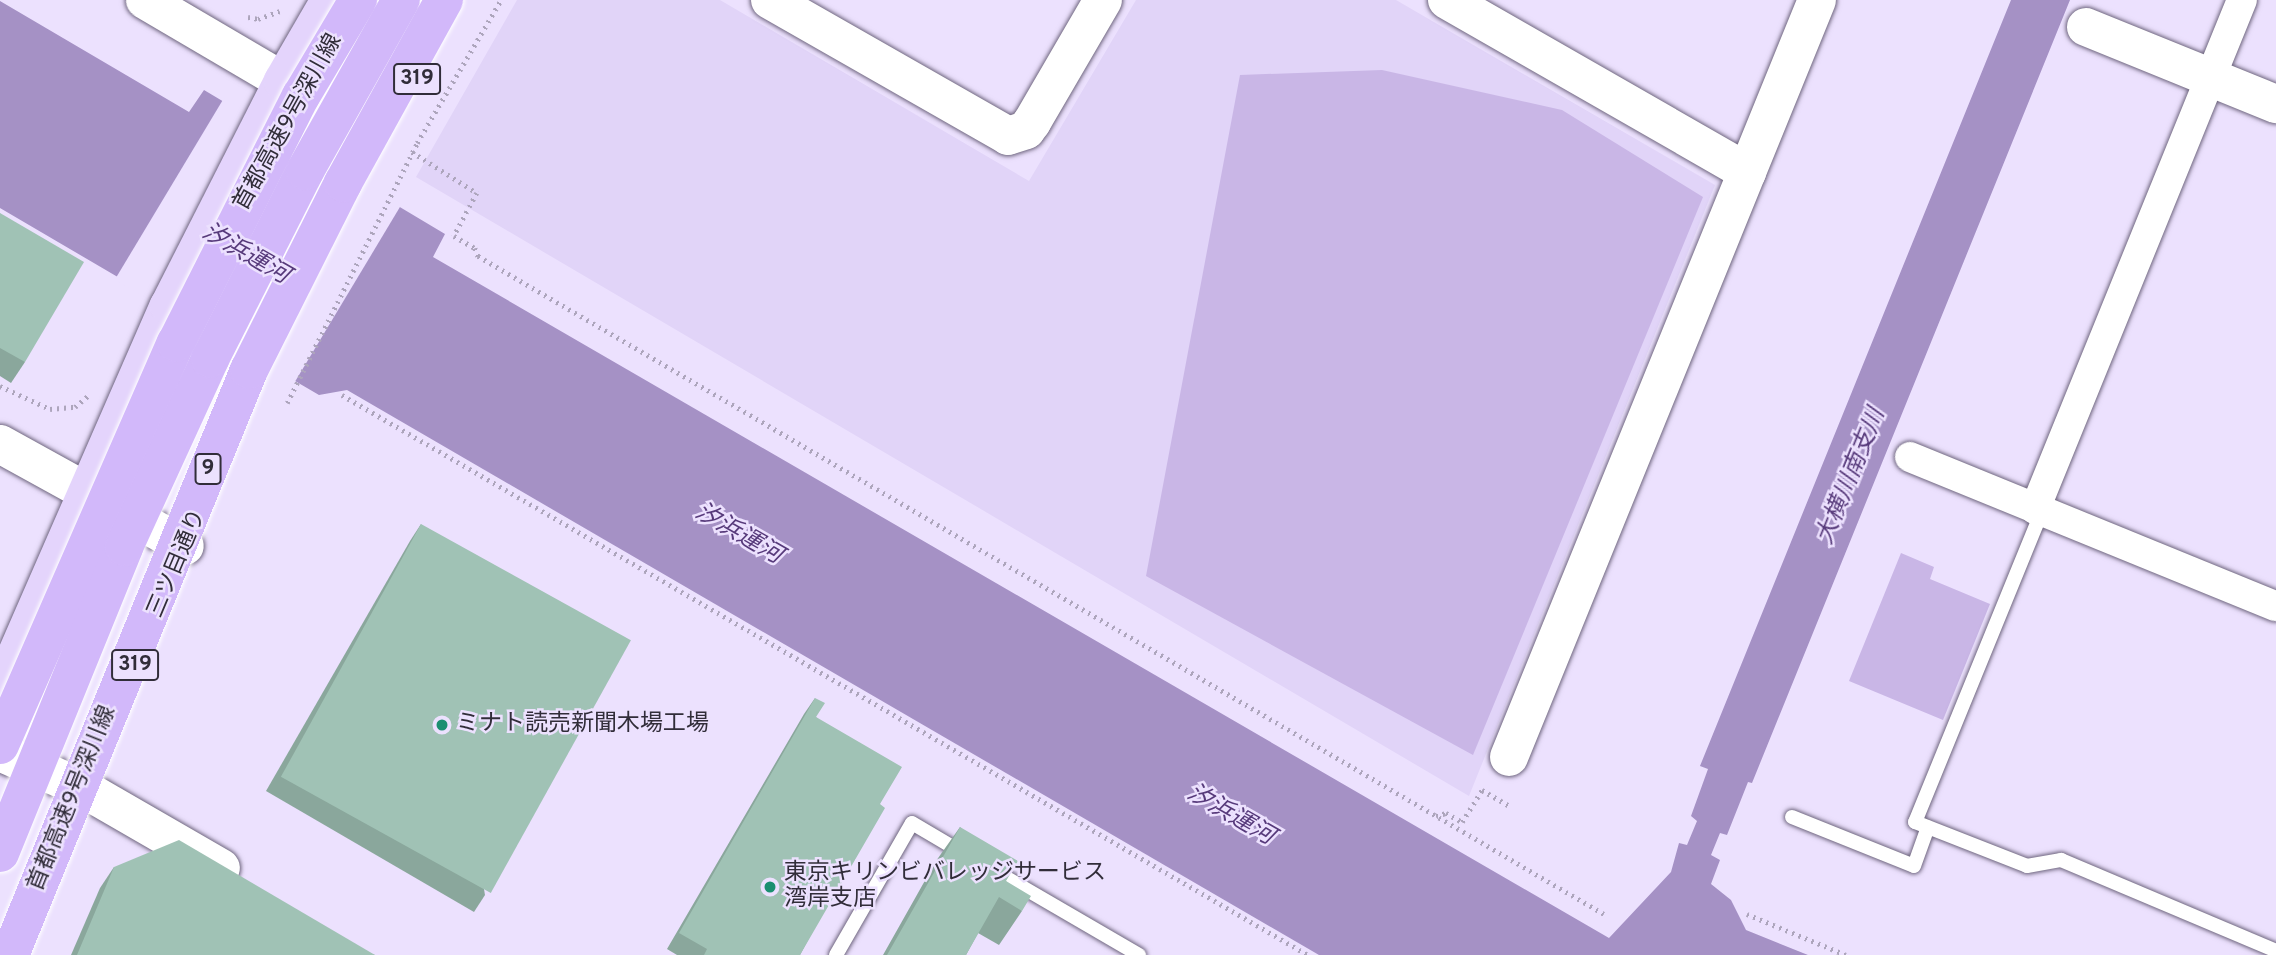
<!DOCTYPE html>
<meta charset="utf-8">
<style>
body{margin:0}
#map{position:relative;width:2276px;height:955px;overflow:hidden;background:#ece1fe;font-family:Overpass,"Noto Sans JP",sans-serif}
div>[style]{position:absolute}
.built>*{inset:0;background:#e1d4f8}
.green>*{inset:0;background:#c9b6e6}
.water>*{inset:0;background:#a591c5}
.pier>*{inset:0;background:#ece1fe;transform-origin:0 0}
.path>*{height:4.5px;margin-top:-2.25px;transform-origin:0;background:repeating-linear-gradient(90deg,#ada5bc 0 2px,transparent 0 7px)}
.roads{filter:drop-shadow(0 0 2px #6f667f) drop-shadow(0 0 2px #6f667f)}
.lane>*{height:14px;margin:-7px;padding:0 7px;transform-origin:7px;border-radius:7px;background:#fff}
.street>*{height:30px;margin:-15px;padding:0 15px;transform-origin:15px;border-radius:15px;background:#fff}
.secondary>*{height:38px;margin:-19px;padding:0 19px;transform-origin:19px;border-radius:19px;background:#fff}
.primary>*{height:38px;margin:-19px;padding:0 19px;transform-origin:19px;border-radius:19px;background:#e4d4fc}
.bridges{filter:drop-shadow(0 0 2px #fff) drop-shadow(0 0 2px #fff)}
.highway-bridge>*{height:38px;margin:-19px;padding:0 19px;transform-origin:19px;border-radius:19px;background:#d2b8fa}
.wall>*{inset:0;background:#8aa79c}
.building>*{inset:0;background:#a0c2b5;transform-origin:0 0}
.dots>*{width:19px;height:19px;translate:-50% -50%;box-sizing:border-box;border:4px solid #ece1fe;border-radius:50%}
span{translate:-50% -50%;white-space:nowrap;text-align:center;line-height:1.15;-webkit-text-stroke:5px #ece1fe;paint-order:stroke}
.shield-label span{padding:2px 5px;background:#ece1fe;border:2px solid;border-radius:5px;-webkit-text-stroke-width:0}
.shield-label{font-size:21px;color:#312d39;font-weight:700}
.street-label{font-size:23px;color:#312d39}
.poi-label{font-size:23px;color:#312d39}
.left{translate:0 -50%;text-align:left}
.water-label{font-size:24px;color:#573a7b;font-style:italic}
</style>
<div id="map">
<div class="built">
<div style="clip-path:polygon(517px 0,720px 0,1029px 181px,1136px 0,1396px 0,1715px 185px,1469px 796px,416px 177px)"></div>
</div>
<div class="green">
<div style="clip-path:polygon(1382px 70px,1562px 110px,1703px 197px,1473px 755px,1146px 576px,1240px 75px)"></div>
<div style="clip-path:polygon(1901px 553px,1934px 567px,1930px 579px,1990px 604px,1943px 720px,1849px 681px)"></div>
</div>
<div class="water">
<div style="clip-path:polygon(2011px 0,2070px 0,1752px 783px,1748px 782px,1727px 835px,1720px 833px,1711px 855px,1720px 860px,1711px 884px,1731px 900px,1746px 930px,1808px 955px,1319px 955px,347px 390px,319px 395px,0 208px,0 1px,189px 112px,204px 90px,445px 234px,433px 257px,1609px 938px,1671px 872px,1679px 843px,1687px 845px,1697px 821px,1691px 816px,1708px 769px,1700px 766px)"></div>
</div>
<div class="pier">
<div style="left:224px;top:98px;width:207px;height:212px;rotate:31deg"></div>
</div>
<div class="path">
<div style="left:248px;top:17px;width:10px;rotate:11deg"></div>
<div style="left:258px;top:19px;width:23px;rotate:-20deg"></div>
<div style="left:412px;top:152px;width:77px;rotate:32.2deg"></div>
<div style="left:477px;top:193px;width:49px;rotate:118.1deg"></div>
<div style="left:454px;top:236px;width:24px;rotate:30deg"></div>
<div style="left:475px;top:248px;width:9px;rotate:69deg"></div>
<div style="left:478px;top:256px;width:1304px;rotate:30.3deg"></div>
<div style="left:0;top:386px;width:55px;rotate:24.7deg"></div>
<div style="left:50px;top:409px;width:25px;rotate:-5deg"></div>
<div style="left:75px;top:407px;width:20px;rotate:-41deg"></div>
<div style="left:342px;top:395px;width:1117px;rotate:30.1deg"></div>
<div style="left:287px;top:403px;width:291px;rotate:-63.4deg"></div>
<div style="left:417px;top:143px;width:166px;rotate:-59.6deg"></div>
<div style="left:1436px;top:816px;width:10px;rotate:-17deg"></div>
<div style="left:1446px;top:813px;width:18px;rotate:29deg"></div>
<div style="left:1462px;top:822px;width:38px;rotate:-58deg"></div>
<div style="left:1482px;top:790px;width:32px;rotate:30deg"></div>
<div style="left:1747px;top:914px;width:107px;rotate:22.5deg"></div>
</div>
<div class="roads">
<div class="lane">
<div style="left:2042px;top:511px;width:336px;rotate:112.2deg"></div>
<div style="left:1915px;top:822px;width:120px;rotate:21.4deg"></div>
<div style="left:2027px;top:866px;width:35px;rotate:-10deg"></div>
<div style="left:2061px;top:860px;width:233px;rotate:22.9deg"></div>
<div style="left:1792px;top:817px;width:131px;rotate:21.9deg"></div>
<div style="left:1914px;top:866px;width:41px;rotate:-70.3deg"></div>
<div style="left:993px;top:870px;width:169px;rotate:30.2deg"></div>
<div style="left:836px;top:955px;width:152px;rotate:-60.1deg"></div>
<div style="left:912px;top:823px;width:59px;rotate:30.5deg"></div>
</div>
<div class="street">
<div style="left:1910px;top:457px;width:395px;rotate:22.2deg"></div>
<div style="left:2035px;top:509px;width:549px;rotate:-67.87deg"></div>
</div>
<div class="secondary">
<div style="left:145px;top:0;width:160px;rotate:30.4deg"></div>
<div style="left:770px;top:0;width:274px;rotate:29.7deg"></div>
<div style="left:1008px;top:136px;width:19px;rotate:-18deg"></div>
<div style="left:1026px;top:130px;width:10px;rotate:-53deg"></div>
<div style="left:1032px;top:122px;width:141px;rotate:-59.8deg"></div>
<div style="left:1447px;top:0;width:346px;rotate:29.8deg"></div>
<div style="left:2086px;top:27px;width:205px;rotate:22.1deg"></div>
<div style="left:0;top:444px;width:211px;rotate:28.9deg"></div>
<div style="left:0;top:752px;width:92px;rotate:23.8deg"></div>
<div style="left:84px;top:789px;width:158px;rotate:30deg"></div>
<div style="left:1509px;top:757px;width:817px;rotate:-67.86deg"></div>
</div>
<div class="primary">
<div style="left:0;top:692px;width:421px;rotate:-66.4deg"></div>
<div style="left:169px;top:306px;width:252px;rotate:-63.1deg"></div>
<div style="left:283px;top:81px;width:94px;rotate:-59.9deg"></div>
</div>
</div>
<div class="bridges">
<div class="highway-bridge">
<div style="left:0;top:745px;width:439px;rotate:-66.4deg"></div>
<div style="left:176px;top:343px;width:277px;rotate:-63.2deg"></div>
<div style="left:301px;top:96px;width:112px;rotate:-59.3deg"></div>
<div style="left:0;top:853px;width:330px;rotate:-67.9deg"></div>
<div style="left:124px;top:547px;width:207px;rotate:-65.4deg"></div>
<div style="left:210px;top:359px;width:211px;rotate:-63.2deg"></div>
<div style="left:305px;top:171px;width:196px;rotate:-60.7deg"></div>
<div style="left:10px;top:955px;width:632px;rotate:-67.78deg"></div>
<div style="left:249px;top:370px;width:209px;rotate:-63.3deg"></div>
<div style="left:343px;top:183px;width:209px;rotate:-61.1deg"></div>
</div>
</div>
<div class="wall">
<div style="clip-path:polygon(0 213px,25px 362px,11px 383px,0 376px)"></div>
<div style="clip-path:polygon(421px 524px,485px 895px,474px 912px,266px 791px,410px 541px)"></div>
<div style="clip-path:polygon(815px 698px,816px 717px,880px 804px,800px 955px,677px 955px,667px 949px,804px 714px)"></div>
<div style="clip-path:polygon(960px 827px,1006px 881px,1022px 911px,999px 945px,978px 933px,966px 955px,883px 955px,936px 861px)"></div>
<div style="clip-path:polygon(114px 867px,375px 955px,71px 955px,100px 888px)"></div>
</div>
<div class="building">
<div style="clip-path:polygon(0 213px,84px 262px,25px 362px,0 348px)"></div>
<div style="left:421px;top:524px;width:240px;height:289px;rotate:29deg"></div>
<div style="clip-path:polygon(815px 698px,825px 703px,816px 717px,902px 767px,880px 804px,885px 808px,800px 955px,704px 955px,707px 949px,679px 933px)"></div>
<div style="clip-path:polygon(960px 827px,1018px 861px,1006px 881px,1031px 896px,1022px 911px,999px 897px,966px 955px,887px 955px)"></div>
<div style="clip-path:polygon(179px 840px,375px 955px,77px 955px,114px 867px)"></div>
</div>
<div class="dots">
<div style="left:442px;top:725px;background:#1b8f71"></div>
<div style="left:770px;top:887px;background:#1b8f71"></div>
</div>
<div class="shield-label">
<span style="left:417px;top:79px">319</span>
<span style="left:208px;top:469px">9</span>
<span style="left:135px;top:665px">319</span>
</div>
<div class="street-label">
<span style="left:289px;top:123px;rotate:-61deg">首都高速9号深川線</span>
<span style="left:178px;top:564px;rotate:-67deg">三ツ目通り</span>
<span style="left:73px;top:799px;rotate:-68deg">首都高速9号深川線</span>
</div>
<div class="poi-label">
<span class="left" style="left:456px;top:725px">ミナト読売新聞木場工場</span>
<span class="left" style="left:784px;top:887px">東京キリンビバレッジサービス<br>湾岸支店</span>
</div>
<div class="water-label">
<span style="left:245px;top:255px;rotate:30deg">汐浜運河</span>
<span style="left:1852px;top:477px;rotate:-68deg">大横川南支川</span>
<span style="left:738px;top:535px;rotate:30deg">汐浜運河</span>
<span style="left:1230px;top:816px;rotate:30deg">汐浜運河</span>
</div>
</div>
